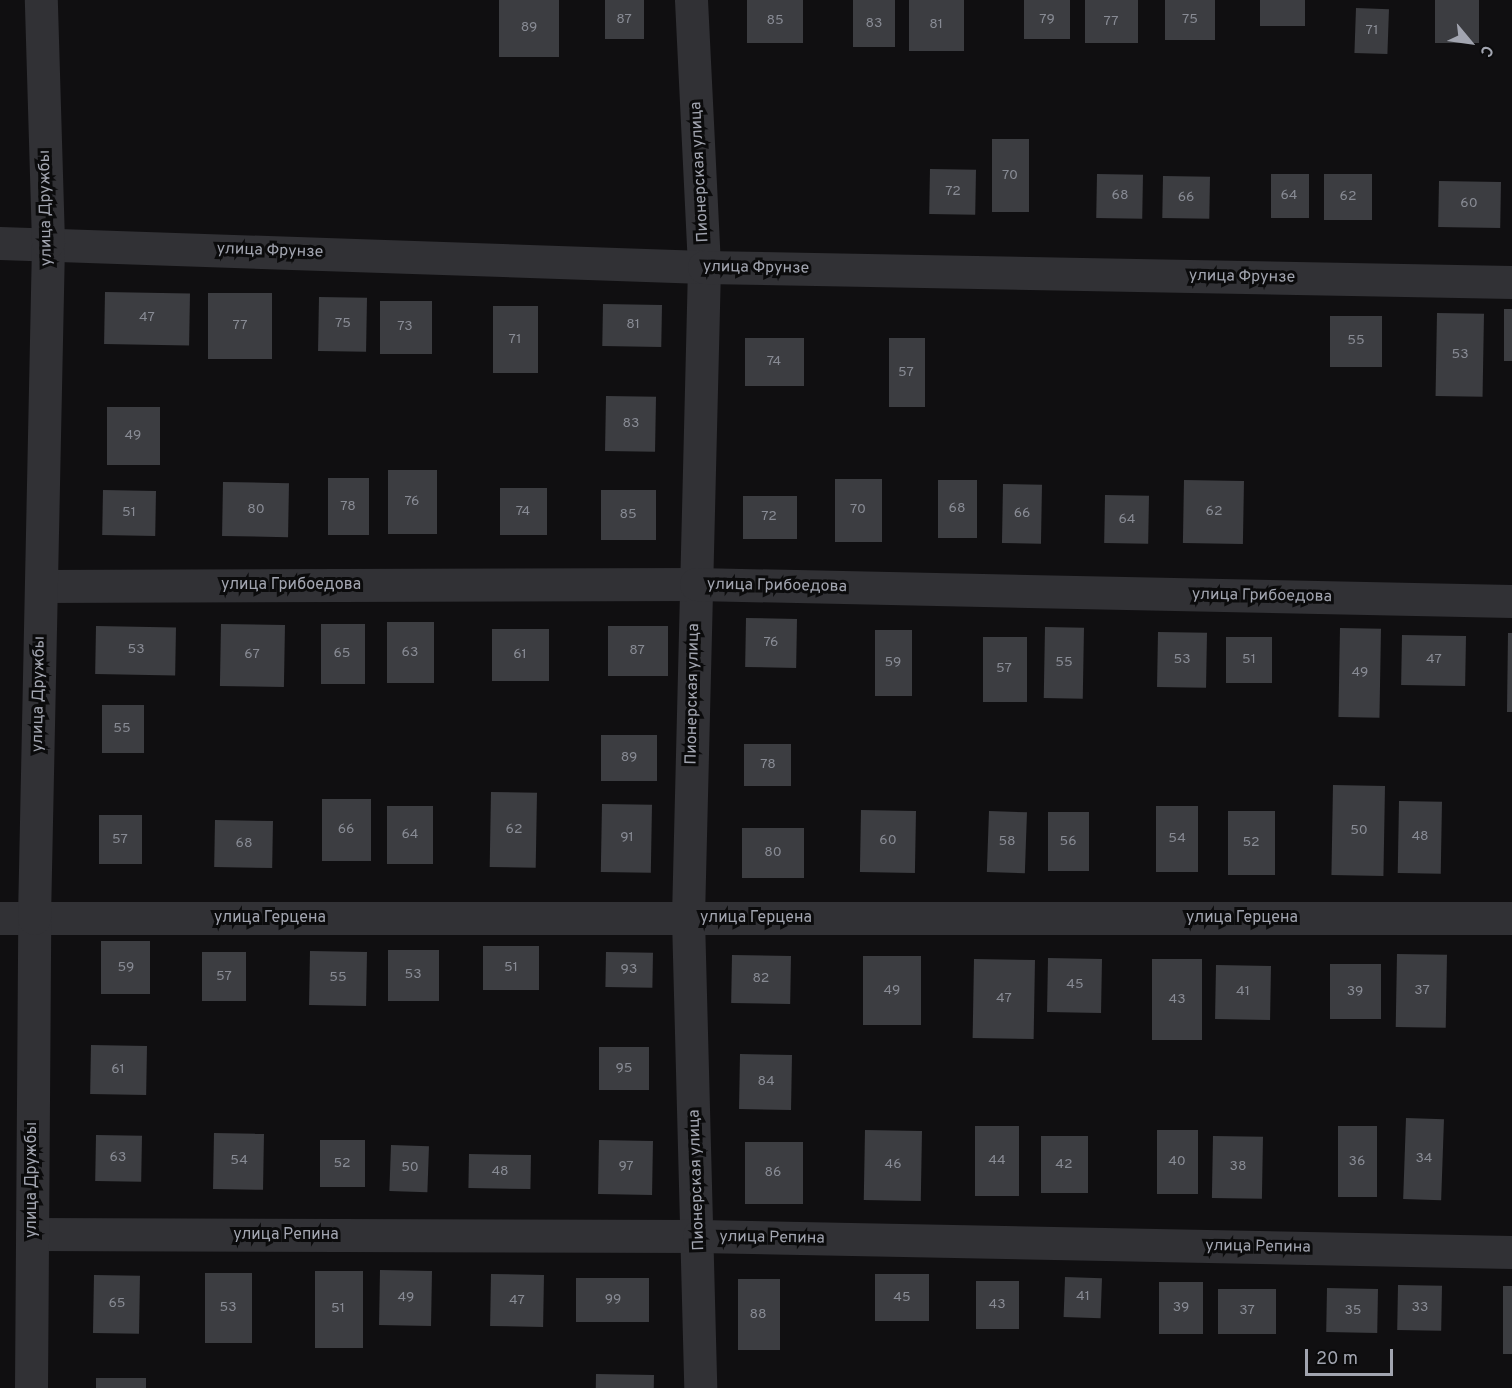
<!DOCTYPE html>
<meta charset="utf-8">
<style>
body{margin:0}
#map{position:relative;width:1512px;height:1388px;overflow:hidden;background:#100f11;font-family:Overpass,sans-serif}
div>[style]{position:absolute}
.building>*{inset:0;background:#3c3d41;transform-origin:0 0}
.minor>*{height:33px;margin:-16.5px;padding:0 16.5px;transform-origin:16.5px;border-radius:16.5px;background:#313135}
span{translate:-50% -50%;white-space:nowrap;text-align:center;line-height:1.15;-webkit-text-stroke:6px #0b0b0c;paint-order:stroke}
.number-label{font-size:14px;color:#888b94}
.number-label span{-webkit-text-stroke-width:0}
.street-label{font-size:16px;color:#a2a5b0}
.north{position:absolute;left:1440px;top:12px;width:60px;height:60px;-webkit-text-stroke:4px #0b0b0c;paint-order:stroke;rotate:119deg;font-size:16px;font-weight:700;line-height:24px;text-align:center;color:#a2a5b0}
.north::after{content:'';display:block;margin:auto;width:21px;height:27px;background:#a2a5b0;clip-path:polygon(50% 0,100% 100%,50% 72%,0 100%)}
.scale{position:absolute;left:1305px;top:1349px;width:88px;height:27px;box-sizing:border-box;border:3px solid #a2a5b0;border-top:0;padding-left:8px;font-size:18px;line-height:21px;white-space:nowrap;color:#a2a5b0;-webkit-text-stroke:4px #0b0b0c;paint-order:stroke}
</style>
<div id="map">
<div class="building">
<div style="left:499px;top:0;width:60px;height:57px"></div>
<div style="left:605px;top:0;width:39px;height:39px"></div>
<div style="left:747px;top:0;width:56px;height:43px"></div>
<div style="left:853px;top:0;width:42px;height:47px"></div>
<div style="left:909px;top:0;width:55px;height:51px"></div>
<div style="left:1024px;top:0;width:46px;height:39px"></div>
<div style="left:1085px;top:0;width:53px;height:43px"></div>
<div style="left:1165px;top:0;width:50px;height:40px"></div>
<div style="left:1260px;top:0;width:45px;height:26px"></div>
<div style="left:1435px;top:0;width:44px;height:43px"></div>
<div style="left:1356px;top:8px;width:33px;height:45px;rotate:2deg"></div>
<div style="left:992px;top:139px;width:37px;height:73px"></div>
<div style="left:930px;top:169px;width:46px;height:45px;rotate:1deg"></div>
<div style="left:1097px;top:174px;width:46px;height:44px;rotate:1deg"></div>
<div style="left:1271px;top:174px;width:38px;height:44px"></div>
<div style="left:1324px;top:174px;width:48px;height:46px"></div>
<div style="left:1163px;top:176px;width:47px;height:42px;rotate:1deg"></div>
<div style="left:1439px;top:181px;width:62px;height:46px;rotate:1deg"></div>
<div style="left:105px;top:292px;width:85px;height:52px;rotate:1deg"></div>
<div style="left:208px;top:293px;width:64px;height:66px"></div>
<div style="left:319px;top:297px;width:48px;height:54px;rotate:1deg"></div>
<div style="left:380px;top:301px;width:52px;height:53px"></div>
<div style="left:603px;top:304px;width:59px;height:42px;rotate:1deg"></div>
<div style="left:493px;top:306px;width:45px;height:67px"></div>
<div style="left:1504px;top:309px;width:8px;height:52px"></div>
<div style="left:1437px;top:313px;width:47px;height:83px;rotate:1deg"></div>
<div style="left:1330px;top:316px;width:52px;height:51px"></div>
<div style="left:745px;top:338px;width:59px;height:48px"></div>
<div style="left:889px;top:338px;width:36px;height:69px"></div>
<div style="left:606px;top:396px;width:50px;height:55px;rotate:1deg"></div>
<div style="left:107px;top:407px;width:53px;height:58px"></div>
<div style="left:388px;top:470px;width:49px;height:64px"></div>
<div style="left:328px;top:478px;width:41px;height:57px"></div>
<div style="left:835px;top:479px;width:47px;height:63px"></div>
<div style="left:938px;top:480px;width:39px;height:58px"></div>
<div style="left:1184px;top:480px;width:60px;height:63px;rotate:1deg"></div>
<div style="left:223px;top:482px;width:66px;height:54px;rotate:1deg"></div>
<div style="left:1003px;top:484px;width:39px;height:59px;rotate:1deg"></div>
<div style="left:500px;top:488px;width:47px;height:47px"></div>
<div style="left:103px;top:490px;width:53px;height:45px;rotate:1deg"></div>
<div style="left:601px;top:490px;width:55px;height:50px"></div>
<div style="left:1105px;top:495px;width:44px;height:48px;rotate:1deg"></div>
<div style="left:743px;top:496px;width:54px;height:43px"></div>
<div style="left:746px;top:618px;width:51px;height:49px;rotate:1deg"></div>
<div style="left:387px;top:622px;width:47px;height:61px"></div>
<div style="left:221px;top:624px;width:64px;height:62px;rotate:1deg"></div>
<div style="left:321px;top:624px;width:44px;height:60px"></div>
<div style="left:96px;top:626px;width:80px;height:48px;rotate:1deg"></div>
<div style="left:608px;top:626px;width:60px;height:50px"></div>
<div style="left:1045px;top:627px;width:39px;height:71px;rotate:1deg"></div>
<div style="left:1340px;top:628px;width:41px;height:89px;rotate:1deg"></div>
<div style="left:492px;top:629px;width:57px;height:52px"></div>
<div style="left:875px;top:630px;width:37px;height:66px"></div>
<div style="left:1158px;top:632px;width:49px;height:55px;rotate:1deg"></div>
<div style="clip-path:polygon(1508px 633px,1512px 633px,1512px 712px,1507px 712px)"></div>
<div style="left:1402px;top:635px;width:64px;height:50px;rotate:1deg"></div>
<div style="left:983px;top:637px;width:44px;height:65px"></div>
<div style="left:1226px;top:637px;width:46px;height:46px"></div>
<div style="left:102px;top:705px;width:42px;height:48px"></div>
<div style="left:601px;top:735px;width:56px;height:46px"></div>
<div style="left:744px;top:744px;width:47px;height:42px"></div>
<div style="left:1333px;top:785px;width:52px;height:90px;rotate:1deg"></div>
<div style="left:491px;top:792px;width:46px;height:75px;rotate:1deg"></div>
<div style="left:322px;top:799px;width:49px;height:62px"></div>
<div style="left:1399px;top:801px;width:43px;height:72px;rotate:1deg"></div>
<div style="left:602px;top:804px;width:50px;height:68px;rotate:1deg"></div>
<div style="left:387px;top:806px;width:46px;height:58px"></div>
<div style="left:1156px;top:806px;width:42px;height:66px"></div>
<div style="left:861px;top:810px;width:55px;height:62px;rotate:1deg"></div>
<div style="left:989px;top:811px;width:38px;height:61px;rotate:2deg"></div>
<div style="left:1228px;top:811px;width:47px;height:64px"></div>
<div style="left:1048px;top:812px;width:41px;height:59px"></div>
<div style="left:99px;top:815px;width:43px;height:49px"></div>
<div style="left:215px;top:820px;width:58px;height:47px;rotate:1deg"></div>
<div style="left:742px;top:828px;width:62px;height:50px"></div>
<div style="left:101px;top:941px;width:49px;height:53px"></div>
<div style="left:483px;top:946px;width:56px;height:44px"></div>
<div style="left:388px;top:950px;width:51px;height:51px"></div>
<div style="left:310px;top:951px;width:57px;height:54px;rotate:1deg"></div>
<div style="left:202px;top:952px;width:44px;height:49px"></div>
<div style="left:606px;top:952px;width:47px;height:35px;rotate:1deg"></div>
<div style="left:1397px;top:954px;width:50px;height:73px;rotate:1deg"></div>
<div style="left:732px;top:955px;width:59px;height:48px;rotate:1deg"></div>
<div style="left:863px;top:956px;width:58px;height:69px"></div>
<div style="left:1048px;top:958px;width:54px;height:54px;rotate:1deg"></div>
<div style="left:974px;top:959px;width:61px;height:79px;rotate:1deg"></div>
<div style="left:1152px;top:959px;width:50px;height:81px"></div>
<div style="left:1330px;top:964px;width:51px;height:55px"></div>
<div style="left:1216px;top:965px;width:55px;height:54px;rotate:1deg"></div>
<div style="left:91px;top:1045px;width:56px;height:49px;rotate:1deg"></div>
<div style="left:599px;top:1047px;width:50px;height:43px"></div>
<div style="left:740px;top:1054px;width:52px;height:55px;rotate:1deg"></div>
<div style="left:1406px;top:1118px;width:38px;height:81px;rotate:2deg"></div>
<div style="left:975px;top:1126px;width:44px;height:70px"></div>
<div style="left:1338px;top:1126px;width:39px;height:71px"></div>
<div style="left:865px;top:1130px;width:57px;height:70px;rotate:1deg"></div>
<div style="left:1157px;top:1130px;width:41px;height:64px"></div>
<div style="left:214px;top:1133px;width:50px;height:56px;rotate:1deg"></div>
<div style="left:96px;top:1135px;width:46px;height:46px;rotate:1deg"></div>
<div style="left:1041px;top:1136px;width:47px;height:57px"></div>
<div style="left:1213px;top:1136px;width:50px;height:62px;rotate:1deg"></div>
<div style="left:320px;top:1140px;width:45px;height:47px"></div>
<div style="left:599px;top:1140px;width:54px;height:54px;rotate:1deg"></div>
<div style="left:745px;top:1142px;width:58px;height:62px"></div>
<div style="left:391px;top:1145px;width:38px;height:46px;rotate:2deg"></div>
<div style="left:469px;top:1154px;width:62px;height:34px;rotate:1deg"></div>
<div style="left:380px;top:1270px;width:52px;height:55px;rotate:1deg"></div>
<div style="left:315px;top:1271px;width:48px;height:77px"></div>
<div style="left:205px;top:1273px;width:47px;height:70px"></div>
<div style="left:491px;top:1274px;width:53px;height:52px;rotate:1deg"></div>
<div style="left:875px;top:1274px;width:54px;height:47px"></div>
<div style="left:94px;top:1275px;width:46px;height:58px;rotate:1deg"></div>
<div style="left:1065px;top:1277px;width:37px;height:40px;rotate:2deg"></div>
<div style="left:576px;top:1278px;width:73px;height:44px"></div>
<div style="left:738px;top:1279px;width:42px;height:71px"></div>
<div style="left:976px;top:1281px;width:43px;height:48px"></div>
<div style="left:1159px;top:1282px;width:44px;height:52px"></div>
<div style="left:1398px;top:1285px;width:44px;height:45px;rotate:1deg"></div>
<div style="left:1503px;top:1286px;width:9px;height:68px"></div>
<div style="left:1327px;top:1288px;width:51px;height:44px;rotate:1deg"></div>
<div style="left:1218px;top:1289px;width:58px;height:45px"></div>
<div style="left:596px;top:1374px;width:58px;height:14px;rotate:1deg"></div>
<div style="left:96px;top:1378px;width:50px;height:10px"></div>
</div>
<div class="minor">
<div style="left:691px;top:0;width:267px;rotate:87.2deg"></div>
<div style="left:704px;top:267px;width:651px;rotate:91.41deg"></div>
<div style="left:688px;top:918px;width:470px;rotate:88.5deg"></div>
<div style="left:0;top:243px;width:704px;rotate:1.95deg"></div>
<div style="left:704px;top:267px;width:808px;rotate:1.06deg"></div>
<div style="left:41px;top:586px;width:655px;rotate:-0.17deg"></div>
<div style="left:696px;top:584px;width:816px;rotate:1.19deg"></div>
<div style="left:0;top:918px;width:1512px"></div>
<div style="left:32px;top:1234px;width:667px;rotate:0.17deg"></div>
<div style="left:699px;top:1236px;width:813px;rotate:1.13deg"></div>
<div style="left:31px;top:1388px;width:470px;rotate:-89.6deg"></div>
<div style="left:34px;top:918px;width:676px;rotate:-88.81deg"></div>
<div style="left:48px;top:242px;width:242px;rotate:-91.7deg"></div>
</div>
<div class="number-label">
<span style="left:624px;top:20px">87</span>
<span style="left:1047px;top:20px">79</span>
<span style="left:1190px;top:20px">75</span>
<span style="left:775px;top:21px">85</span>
<span style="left:1111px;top:22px">77</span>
<span style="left:874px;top:24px">83</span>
<span style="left:936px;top:25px">81</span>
<span style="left:529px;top:28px">89</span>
<span style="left:1372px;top:31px">71</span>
<span style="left:1010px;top:176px">70</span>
<span style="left:953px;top:192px">72</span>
<span style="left:1120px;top:196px">68</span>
<span style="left:1289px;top:196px">64</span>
<span style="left:1348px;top:197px">62</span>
<span style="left:1186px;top:198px">66</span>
<span style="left:1469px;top:204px">60</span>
<span style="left:147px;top:318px">47</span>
<span style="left:343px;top:324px">75</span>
<span style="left:633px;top:325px">81</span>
<span style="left:240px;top:326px">77</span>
<span style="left:405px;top:327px">73</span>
<span style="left:515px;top:340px">71</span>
<span style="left:1356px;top:341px">55</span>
<span style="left:1460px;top:355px">53</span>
<span style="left:774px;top:362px">74</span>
<span style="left:906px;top:373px">57</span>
<span style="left:631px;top:424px">83</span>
<span style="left:133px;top:436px">49</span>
<span style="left:412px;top:502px">76</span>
<span style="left:348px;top:507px">78</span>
<span style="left:957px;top:509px">68</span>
<span style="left:256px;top:510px">80</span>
<span style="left:858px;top:510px">70</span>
<span style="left:523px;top:512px">74</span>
<span style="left:1214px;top:512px">62</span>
<span style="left:129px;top:513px">51</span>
<span style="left:1022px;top:514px">66</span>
<span style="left:628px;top:515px">85</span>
<span style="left:769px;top:517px">72</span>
<span style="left:1127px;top:520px">64</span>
<span style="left:771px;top:643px">76</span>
<span style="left:136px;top:650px">53</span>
<span style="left:637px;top:651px">87</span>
<span style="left:410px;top:653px">63</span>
<span style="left:342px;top:654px">65</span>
<span style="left:252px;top:655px">67</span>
<span style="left:520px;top:655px">61</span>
<span style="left:1182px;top:660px">53</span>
<span style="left:1249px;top:660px">51</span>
<span style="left:1434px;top:660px">47</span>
<span style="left:893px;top:663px">59</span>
<span style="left:1064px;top:663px">55</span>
<span style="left:1004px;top:669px">57</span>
<span style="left:1360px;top:673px">49</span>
<span style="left:122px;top:729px">55</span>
<span style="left:629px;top:758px">89</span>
<span style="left:768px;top:765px">78</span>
<span style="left:346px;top:830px">66</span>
<span style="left:514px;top:830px">62</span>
<span style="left:1359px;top:831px">50</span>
<span style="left:410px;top:835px">64</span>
<span style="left:1420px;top:837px">48</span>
<span style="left:627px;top:838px">91</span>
<span style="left:1177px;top:839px">54</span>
<span style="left:120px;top:840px">57</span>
<span style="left:888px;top:841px">60</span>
<span style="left:1007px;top:842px">58</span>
<span style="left:1068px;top:842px">56</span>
<span style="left:1251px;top:843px">52</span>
<span style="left:244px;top:844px">68</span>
<span style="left:773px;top:853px">80</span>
<span style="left:126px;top:968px">59</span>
<span style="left:511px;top:968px">51</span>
<span style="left:629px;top:970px">93</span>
<span style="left:413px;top:975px">53</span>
<span style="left:224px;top:977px">57</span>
<span style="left:338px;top:978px">55</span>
<span style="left:761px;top:979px">82</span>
<span style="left:1075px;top:985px">45</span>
<span style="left:892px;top:991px">49</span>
<span style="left:1422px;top:991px">37</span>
<span style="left:1243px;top:992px">41</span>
<span style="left:1355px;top:992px">39</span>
<span style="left:1004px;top:999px">47</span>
<span style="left:1177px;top:1000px">43</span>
<span style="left:624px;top:1069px">95</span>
<span style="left:118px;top:1070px">61</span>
<span style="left:766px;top:1082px">84</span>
<span style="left:118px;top:1158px">63</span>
<span style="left:1424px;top:1159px">34</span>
<span style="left:239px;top:1161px">54</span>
<span style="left:997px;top:1161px">44</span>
<span style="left:1177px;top:1162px">40</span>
<span style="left:1357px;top:1162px">36</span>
<span style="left:342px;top:1164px">52</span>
<span style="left:893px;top:1165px">46</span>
<span style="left:1064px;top:1165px">42</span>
<span style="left:626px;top:1167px">97</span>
<span style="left:1238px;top:1167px">38</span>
<span style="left:410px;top:1168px">50</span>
<span style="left:500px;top:1172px">48</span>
<span style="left:773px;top:1173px">86</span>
<span style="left:1083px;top:1297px">41</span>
<span style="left:406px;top:1298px">49</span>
<span style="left:902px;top:1298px">45</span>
<span style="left:613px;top:1300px">99</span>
<span style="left:517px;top:1301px">47</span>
<span style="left:117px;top:1304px">65</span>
<span style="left:997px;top:1305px">43</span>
<span style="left:228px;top:1308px">53</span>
<span style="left:1181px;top:1308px">39</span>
<span style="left:1420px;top:1308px">33</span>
<span style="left:338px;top:1309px">51</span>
<span style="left:1247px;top:1311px">37</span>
<span style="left:1353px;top:1311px">35</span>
<span style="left:758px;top:1315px">88</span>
</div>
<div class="street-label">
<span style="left:700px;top:172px;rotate:-93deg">Пионерская улица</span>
<span style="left:46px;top:208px;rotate:-91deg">улица Дружбы</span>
<span style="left:270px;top:251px;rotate:2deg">улица Фрунзе</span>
<span style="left:756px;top:268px;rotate:1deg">улица Фрунзе</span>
<span style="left:1242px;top:277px;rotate:1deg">улица Фрунзе</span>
<span style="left:291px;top:585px">улица Грибоедова</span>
<span style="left:777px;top:586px;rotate:1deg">улица Грибоедова</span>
<span style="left:1262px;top:596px;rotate:1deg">улица Грибоедова</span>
<span style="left:39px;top:694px;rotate:-89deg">улица Дружбы</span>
<span style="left:693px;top:694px;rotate:-89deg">Пионерская улица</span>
<span style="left:270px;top:918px">улица Герцена</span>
<span style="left:756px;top:918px">улица Герцена</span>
<span style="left:1242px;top:918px">улица Герцена</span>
<span style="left:32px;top:1180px;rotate:-90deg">улица Дружбы</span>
<span style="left:697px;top:1180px;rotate:-92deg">Пионерская улица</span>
<span style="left:286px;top:1235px">улица Репина</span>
<span style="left:772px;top:1238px;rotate:1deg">улица Репина</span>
<span style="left:1258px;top:1247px;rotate:1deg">улица Репина</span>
</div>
<div class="north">С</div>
<div class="scale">20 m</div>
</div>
